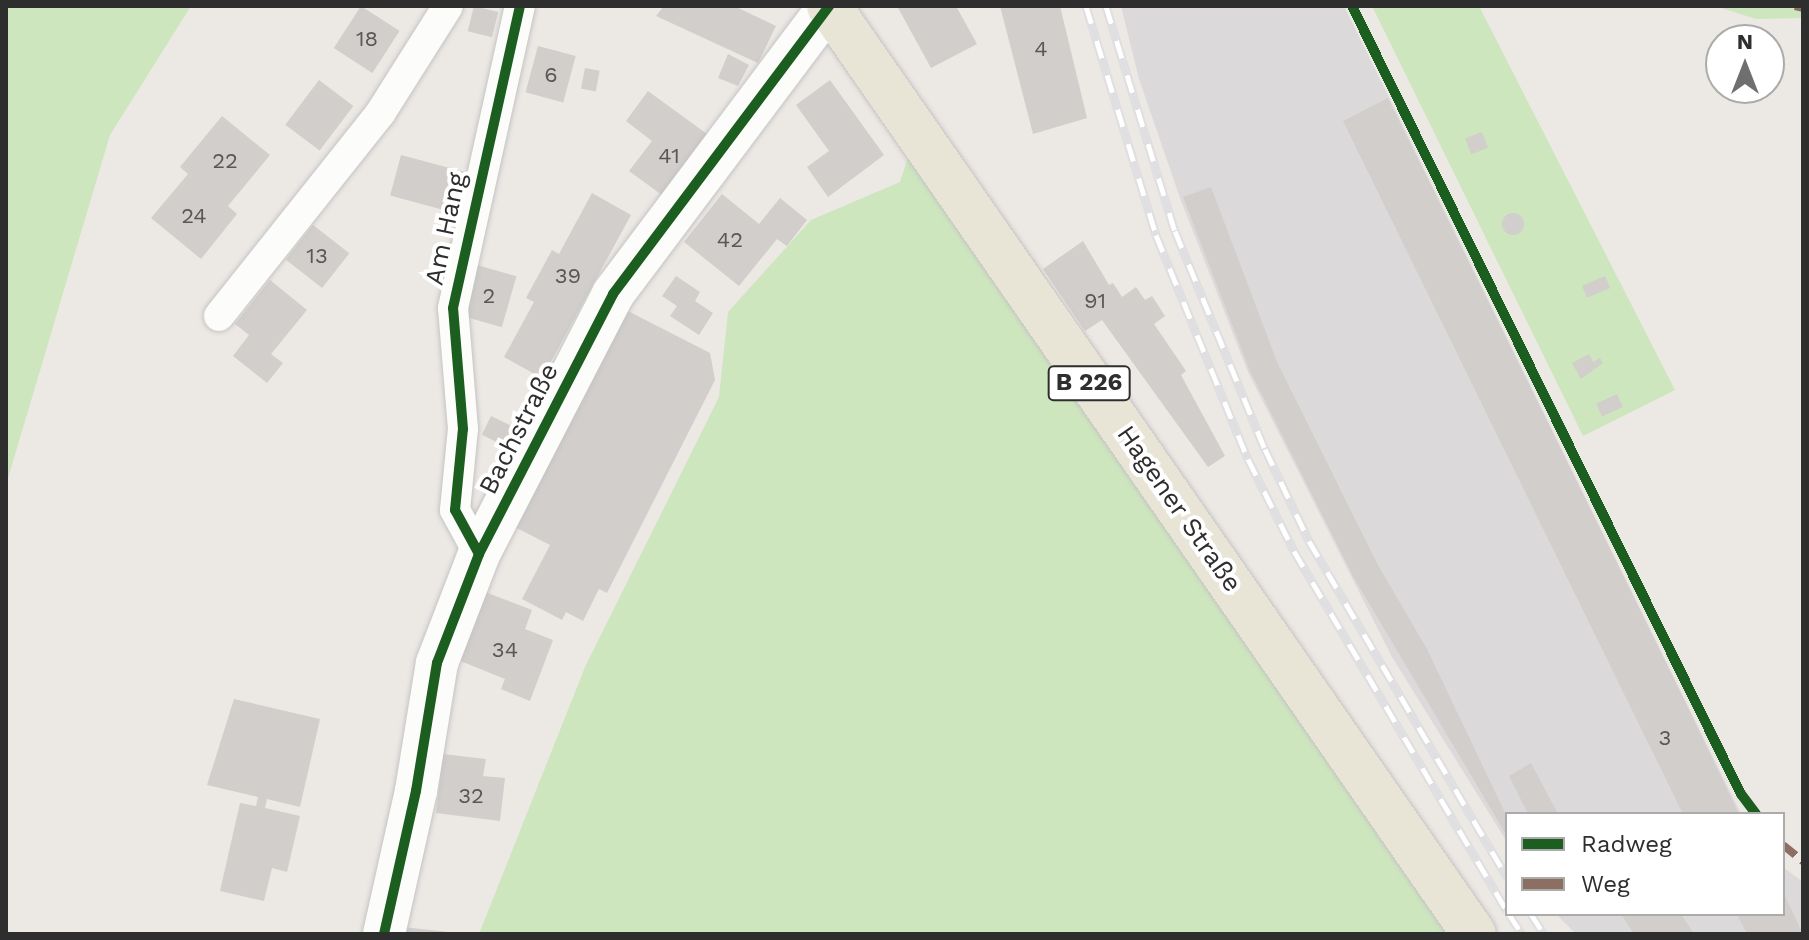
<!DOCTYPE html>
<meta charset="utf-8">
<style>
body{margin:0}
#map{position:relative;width:1809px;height:940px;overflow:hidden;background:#ece8e4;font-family:"Work Sans",sans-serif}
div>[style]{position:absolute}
.industrial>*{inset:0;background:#dcd9db}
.green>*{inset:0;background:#cee6be}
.building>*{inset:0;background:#d1cecb;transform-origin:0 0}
.round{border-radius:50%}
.roads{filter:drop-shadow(0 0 2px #c5c4c5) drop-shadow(0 0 2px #c5c4c5)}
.street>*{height:30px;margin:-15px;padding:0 15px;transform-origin:15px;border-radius:15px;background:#fcfcfb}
.secondary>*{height:42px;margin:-21px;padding:0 21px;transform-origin:21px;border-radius:21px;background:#fcfcfb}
.primary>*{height:44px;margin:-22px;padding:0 22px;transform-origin:22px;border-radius:22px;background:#e8e4d6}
.rail>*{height:9px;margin-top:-4.5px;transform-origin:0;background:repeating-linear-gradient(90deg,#fff 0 18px,#dfdfe1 0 36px);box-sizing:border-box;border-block:2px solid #dfdfe1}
.quiet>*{height:8px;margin-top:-4px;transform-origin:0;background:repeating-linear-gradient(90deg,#8d6e63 0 16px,transparent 0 24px)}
.cycleway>*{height:10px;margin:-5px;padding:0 5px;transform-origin:5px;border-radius:5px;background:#1b5e20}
span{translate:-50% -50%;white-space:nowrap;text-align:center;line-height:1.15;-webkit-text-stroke:8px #fff;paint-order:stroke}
.number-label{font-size:22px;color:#585857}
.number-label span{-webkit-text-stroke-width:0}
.shield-label span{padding:2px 6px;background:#fff;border:2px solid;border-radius:6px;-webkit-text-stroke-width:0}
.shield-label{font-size:24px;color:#2e2e2e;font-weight:700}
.street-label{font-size:26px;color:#2e2e2e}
.frame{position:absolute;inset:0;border:8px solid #2e2e2e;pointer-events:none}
.legend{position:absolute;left:1505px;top:812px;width:280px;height:104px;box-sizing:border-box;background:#fff;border:2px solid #ababab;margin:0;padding:10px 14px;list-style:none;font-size:24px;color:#2e2e2e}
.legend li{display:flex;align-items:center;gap:16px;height:40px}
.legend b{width:40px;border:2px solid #ababab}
.north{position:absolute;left:1705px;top:24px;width:80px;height:80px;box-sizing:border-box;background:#fff;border:2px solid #ababab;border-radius:50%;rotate:0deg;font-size:22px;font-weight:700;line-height:32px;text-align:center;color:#2e2e2e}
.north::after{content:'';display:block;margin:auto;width:28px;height:36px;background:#706f6e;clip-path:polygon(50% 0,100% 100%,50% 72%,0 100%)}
</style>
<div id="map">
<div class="industrial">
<div style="clip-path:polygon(1121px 6px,1344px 6px,1741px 814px,1507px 814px,1507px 842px,1392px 657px,1248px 372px,1180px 198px,1139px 79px)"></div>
<div style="clip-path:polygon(1783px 867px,1803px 882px,1803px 934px,1576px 934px,1556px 914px,1783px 914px)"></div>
</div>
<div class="green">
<div style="clip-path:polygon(6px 6px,191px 6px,110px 135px,6px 485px)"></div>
<div style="clip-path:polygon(1372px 6px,1479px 6px,1675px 390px,1583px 436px)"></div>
<div style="clip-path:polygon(1715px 6px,1803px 6px,1803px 18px,1756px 19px)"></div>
<div style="clip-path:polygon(911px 148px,1458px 934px,479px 934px,585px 667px,719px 397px,728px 312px,811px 220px,900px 182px)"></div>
</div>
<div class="building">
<div style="left:361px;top:6px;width:46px;height:50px;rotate:33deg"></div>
<div style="left:474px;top:6px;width:25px;height:26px;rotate:14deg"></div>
<div style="clip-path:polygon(664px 6px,734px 6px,776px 26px,758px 63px,656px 16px)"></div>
<div style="clip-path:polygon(897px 6px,956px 6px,977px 44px,931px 68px)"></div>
<div style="clip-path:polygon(1000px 6px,1060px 6px,1087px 118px,1033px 134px)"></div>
<div style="left:538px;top:46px;width:39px;height:48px;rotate:15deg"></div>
<div style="clip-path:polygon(728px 54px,749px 65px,738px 86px,718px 78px)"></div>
<div style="left:585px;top:68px;width:15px;height:21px;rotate:11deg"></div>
<div style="left:319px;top:80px;width:43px;height:56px;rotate:37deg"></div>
<div style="clip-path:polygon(830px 80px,884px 155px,828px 197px,807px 167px,829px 151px,796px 105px)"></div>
<div style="clip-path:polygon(648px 91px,711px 137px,666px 198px,629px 171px,652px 141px,626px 121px)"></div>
<div style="clip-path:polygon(1388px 98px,1677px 685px,1739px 814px,1682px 812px,1343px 121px)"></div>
<div style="clip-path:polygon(222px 116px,270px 155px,228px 206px,237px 214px,201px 259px,151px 218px,188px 174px,180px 167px)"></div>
<div style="left:1482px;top:132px;width:17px;height:18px;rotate:69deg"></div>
<div style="left:401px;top:155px;width:68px;height:42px;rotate:15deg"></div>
<div style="clip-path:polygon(1211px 187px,1277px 362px,1378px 565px,1427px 649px,1507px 817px,1507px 836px,1354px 578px,1250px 371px,1183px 197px)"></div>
<div style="clip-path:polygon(592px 193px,631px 215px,542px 378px,504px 357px,534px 302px,526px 298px,552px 250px,559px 254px)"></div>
<div style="clip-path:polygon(722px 194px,759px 224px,780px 198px,807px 220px,787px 246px,777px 239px,739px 286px,684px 242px)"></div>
<div class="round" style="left:1502px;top:213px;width:22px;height:22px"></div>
<div style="left:313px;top:225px;width:46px;height:44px;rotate:38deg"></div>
<div style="clip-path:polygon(1083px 241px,1109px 285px,1113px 283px,1122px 297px,1136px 287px,1145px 300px,1152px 296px,1165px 316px,1154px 324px,1186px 371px,1181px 375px,1225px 456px,1208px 467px,1102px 320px,1085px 331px,1043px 269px)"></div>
<div style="left:477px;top:265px;width:41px;height:53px;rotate:16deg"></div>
<div style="clip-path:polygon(676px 276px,700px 292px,695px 301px,713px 313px,699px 335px,670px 316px,677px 306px,662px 296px)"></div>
<div style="left:1605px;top:276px;width:13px;height:25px;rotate:67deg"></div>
<div style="clip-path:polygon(270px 280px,307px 310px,271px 354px,283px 363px,267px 383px,233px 356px,249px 335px,235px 324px)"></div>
<div style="clip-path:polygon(622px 308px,710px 353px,715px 380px,607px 593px,599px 589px,583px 621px,566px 612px,562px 620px,522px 599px,550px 545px,511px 525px)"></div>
<div style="clip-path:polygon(1589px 354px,1593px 362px,1600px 358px,1603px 363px,1581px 379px,1572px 363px)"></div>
<div style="left:1617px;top:394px;width:14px;height:23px;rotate:65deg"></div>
<div style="left:491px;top:416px;width:25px;height:21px;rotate:26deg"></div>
<div style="clip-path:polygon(485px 592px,532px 610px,525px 629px,553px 640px,530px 701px,501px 689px,505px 679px,458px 660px)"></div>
<div style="clip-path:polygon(234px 699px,320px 719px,300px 807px,267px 799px,265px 808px,300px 816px,287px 872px,272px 868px,264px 901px,220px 891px,240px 803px,256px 806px,258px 797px,207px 785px)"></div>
<div style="clip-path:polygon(443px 754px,486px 759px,483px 776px,505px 778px,500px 821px,436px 813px)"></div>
<div style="clip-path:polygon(1531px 763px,1558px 814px,1528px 814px,1509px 776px)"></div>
<div style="clip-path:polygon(1783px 892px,1803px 934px,1747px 934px,1737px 914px,1783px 914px)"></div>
<div style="clip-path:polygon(1621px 914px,1681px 914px,1694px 934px,1634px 934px)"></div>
<div style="clip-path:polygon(402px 927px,449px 932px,449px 934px,401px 934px)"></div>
</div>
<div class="roads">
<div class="street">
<div style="left:219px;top:316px;width:260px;rotate:-51.5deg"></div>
<div style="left:381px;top:112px;width:125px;rotate:-57.7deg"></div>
<div style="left:479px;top:554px;width:50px;rotate:-118.6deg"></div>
<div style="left:455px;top:510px;width:81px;rotate:-84.4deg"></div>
<div style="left:463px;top:429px;width:121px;rotate:-94.7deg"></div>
<div style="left:453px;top:308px;width:309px;rotate:-77.5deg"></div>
</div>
<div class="secondary">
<div style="left:384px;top:934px;width:147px;rotate:-77.4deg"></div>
<div style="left:416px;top:791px;width:130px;rotate:-80.7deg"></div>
<div style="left:437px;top:663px;width:117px;rotate:-68.9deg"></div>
<div style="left:479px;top:554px;width:292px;rotate:-62.7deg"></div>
<div style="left:613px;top:294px;width:360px;rotate:-53.1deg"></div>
</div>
<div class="primary">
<div style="left:829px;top:6px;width:1130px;rotate:55.2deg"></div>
</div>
</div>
<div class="rail">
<div style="left:1086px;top:6px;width:239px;rotate:73deg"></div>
<div style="left:1156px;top:235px;width:242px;rotate:67.7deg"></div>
<div style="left:1248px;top:459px;width:103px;rotate:63.4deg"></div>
<div style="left:1294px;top:551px;width:418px;rotate:59.4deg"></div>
<div style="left:1106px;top:6px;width:235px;rotate:73deg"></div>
<div style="left:1175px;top:231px;width:236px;rotate:67.6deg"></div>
<div style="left:1265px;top:449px;width:102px;rotate:64.4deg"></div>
<div style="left:1309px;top:541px;width:390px;rotate:59.5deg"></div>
<div style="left:1509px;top:914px;width:24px;rotate:57deg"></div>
<div style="left:1531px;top:914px;width:24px;rotate:57deg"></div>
</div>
<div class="quiet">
<div style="left:1795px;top:6px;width:8px;rotate:14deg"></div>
<div style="left:1783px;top:845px;width:26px;rotate:39deg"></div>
</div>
<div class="cycleway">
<div style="left:1352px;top:6px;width:879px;rotate:63.73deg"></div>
<div style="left:1741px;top:794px;width:25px;rotate:53deg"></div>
<div style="left:479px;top:554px;width:50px;rotate:-118.6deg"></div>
<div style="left:455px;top:510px;width:81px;rotate:-84.4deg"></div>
<div style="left:463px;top:429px;width:121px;rotate:-94.7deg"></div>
<div style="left:453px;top:308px;width:309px;rotate:-77.5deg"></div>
<div style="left:384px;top:934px;width:147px;rotate:-77.4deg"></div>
<div style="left:416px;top:791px;width:130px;rotate:-80.7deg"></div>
<div style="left:437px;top:663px;width:117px;rotate:-68.9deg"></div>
<div style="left:479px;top:554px;width:292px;rotate:-62.7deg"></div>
<div style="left:613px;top:294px;width:360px;rotate:-53.1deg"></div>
</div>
<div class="number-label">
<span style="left:367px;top:39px">18</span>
<span style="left:1041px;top:49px">4</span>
<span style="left:551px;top:75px">6</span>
<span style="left:669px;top:156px">41</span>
<span style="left:225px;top:161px">22</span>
<span style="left:194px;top:216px">24</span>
<span style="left:730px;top:240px">42</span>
<span style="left:317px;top:256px">13</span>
<span style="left:568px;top:276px">39</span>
<span style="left:489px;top:296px">2</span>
<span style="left:1095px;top:301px">91</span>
<span style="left:505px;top:650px">34</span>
<span style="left:1665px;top:738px">3</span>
<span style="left:471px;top:796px">32</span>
</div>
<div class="shield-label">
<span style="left:1089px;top:383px">B 226</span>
</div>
<div class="street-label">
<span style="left:446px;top:229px;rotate:-78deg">Am Hang</span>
<span style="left:519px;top:429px;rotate:-63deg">Bachstraße</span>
<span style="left:1179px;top:509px;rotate:55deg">Hagener Straße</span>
</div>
<div class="frame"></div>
<ul class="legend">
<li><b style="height:10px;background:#1b5e20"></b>Radweg</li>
<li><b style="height:10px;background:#8d6e63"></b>Weg</li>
</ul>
<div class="north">N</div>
</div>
